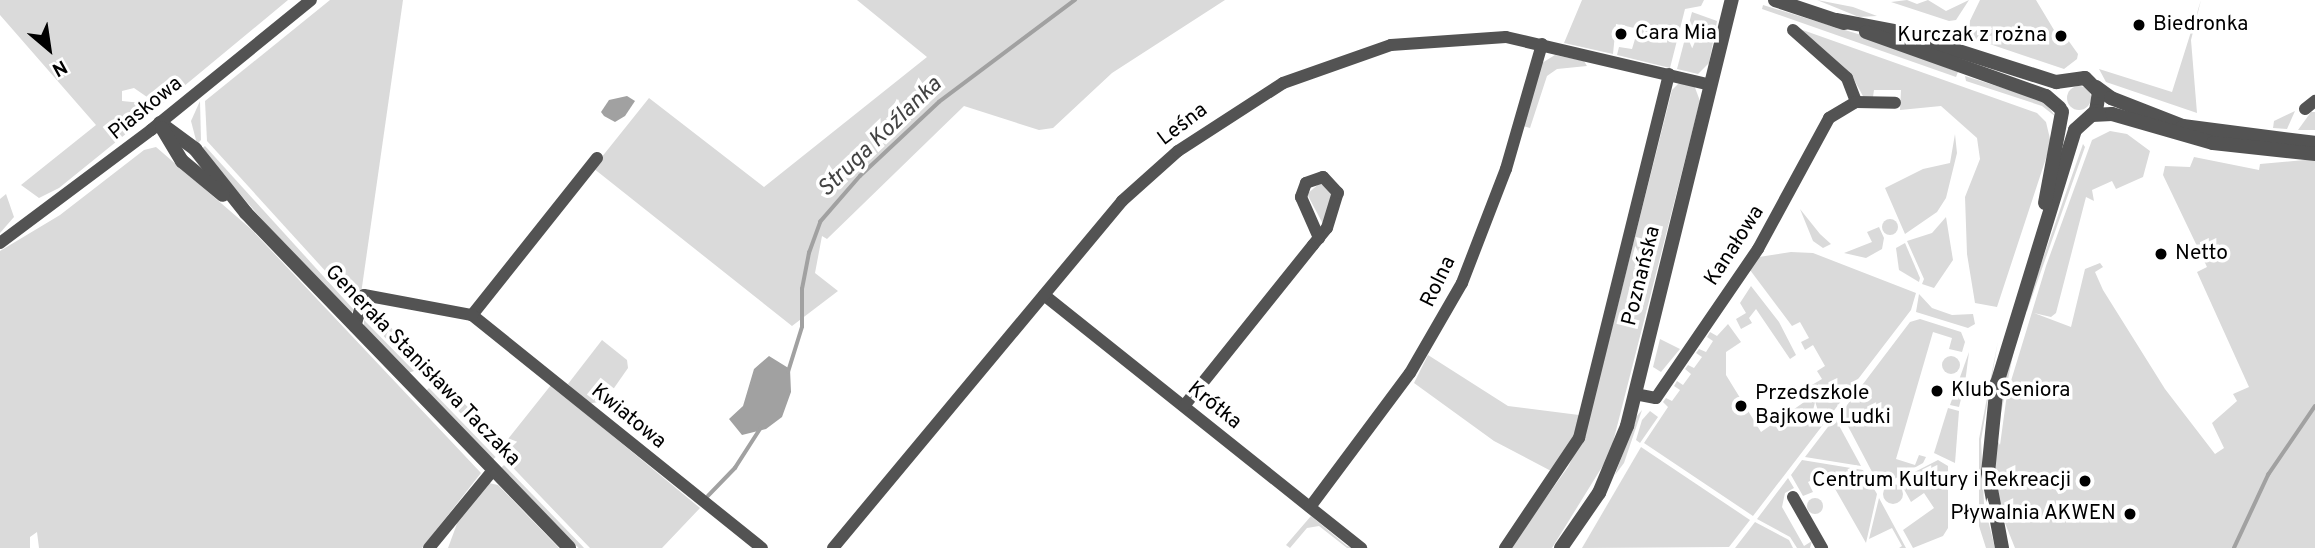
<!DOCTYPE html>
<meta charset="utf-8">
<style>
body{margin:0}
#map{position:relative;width:2315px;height:548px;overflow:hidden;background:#fff;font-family:Overpass,sans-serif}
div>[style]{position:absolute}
.green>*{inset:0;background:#dadada;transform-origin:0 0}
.round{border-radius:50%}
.water>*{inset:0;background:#a1a1a1}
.stream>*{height:3.5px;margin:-1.75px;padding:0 1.75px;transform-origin:1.75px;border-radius:1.75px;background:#a1a1a1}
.minor>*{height:12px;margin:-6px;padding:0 6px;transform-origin:6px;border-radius:6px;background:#535353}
.tertiary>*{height:14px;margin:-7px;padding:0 7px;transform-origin:7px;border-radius:7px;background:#535353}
.dots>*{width:19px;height:19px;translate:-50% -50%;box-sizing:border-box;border:4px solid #fff;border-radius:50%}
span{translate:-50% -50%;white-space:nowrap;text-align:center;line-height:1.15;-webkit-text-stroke:7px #fff;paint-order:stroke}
.poi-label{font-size:21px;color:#000}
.left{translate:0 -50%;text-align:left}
.right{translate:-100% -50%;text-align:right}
.street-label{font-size:21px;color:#000}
.water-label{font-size:23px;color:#424242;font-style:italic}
.north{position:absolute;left:14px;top:14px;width:70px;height:70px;-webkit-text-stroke:5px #fff;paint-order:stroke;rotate:151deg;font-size:19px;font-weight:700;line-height:28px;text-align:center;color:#000}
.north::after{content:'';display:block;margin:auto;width:24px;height:32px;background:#000;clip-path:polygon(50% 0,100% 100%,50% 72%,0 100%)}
</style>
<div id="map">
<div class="green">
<div style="clip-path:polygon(0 0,288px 0,160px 106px,134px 88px,122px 91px,122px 101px,142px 103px,148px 116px,59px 188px,39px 198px,21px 185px,96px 125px,0 15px)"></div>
<div style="clip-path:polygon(330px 0,403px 0,359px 308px,207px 141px,205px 101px)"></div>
<div style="clip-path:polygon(857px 0,1225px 0,1112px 73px,1053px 128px,1039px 130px,964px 106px,827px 239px,822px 236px,815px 273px,838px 291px,792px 326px,593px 168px,649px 98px,764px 187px,927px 57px)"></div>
<div style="clip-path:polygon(1582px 0,1704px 0,1701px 6px,1685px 9px,1670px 68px,1617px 55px,1619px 47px,1632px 49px,1638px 29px,1630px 27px,1616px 24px,1613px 54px,1564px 43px)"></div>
<div style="clip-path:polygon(1817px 0,1853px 7px,1877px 16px,1859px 17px)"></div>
<div style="clip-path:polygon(1907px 0,1917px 4px,1928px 0,1946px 11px,1969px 0,1956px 20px,1949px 21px,1891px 2px)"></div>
<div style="clip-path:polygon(1980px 0,2036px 0,2054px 30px,2063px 33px,2078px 54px,2077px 59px,2064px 69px,1963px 35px)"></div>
<div style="clip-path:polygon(2201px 0,2191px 40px,2197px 113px,2106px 82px,2099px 69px,2172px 92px)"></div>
<div style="clip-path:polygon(1763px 5px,1871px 38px,1958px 72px,1956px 77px,1762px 9px)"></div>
<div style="clip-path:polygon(1692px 12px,1717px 21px,1709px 63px,1698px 74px,1677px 69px)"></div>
<div style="clip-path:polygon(1797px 28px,2037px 113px,2046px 122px,2051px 143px,1997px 307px,1975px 303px,1967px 254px,1965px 197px,1980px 159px,1977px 138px,1941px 106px,1900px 110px,1901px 90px,1874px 90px,1873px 97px,1864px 98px,1851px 74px)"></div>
<div style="clip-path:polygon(1555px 55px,1584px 61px,1587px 66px,1557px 69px,1547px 76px,1530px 128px,1523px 126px,1542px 63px)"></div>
<div style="clip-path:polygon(1965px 76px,2044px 101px,2056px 117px,2042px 106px,1966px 81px)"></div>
<div style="clip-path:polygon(1680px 82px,1694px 85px,1700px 101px,1610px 454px,1552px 548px,1510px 548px,1568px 467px,1586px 431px,1672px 90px)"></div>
<div class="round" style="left:2067px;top:86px;width:24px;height:24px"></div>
<div style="clip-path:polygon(200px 101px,201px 140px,197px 144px,191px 121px)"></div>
<div style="clip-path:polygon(2295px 111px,2287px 129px,2273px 128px,2274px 121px)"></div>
<div style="clip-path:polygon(2311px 112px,2315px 112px,2315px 130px,2298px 130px)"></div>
<div style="clip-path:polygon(2110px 131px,2127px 134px,2150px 151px,2143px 177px,2116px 189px,2112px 181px,2092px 190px,2094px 201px,2086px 197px,2056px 313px,2051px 317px,2034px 313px,2071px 327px,2085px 269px,2100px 263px,2103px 267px,2095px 272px,2103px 290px,2165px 389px,2215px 454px,2224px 448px,2212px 423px,2237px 401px,2233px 394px,2249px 387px,2197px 272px,2207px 267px,2163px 175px,2165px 166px,2190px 167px,2194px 157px,2259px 170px,2260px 164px,2315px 159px,2315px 548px,2015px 548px,2001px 513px,1993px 452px,2003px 388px,2015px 345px,1996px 438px,2000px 445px,2007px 394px,2046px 266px,2092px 140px)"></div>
<div style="clip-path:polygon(1955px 134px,1957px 153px,1946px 198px,1937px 212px,1905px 234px,1885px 188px,1923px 169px,1950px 163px)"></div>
<div style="clip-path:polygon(2083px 144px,2085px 147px,2027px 311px,2027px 304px)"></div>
<div style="clip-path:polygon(205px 146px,354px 310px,351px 313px,265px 223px,201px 149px)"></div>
<div style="clip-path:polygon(156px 147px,251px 229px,481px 473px,422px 548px,39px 548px,37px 532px,30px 537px,30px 548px,0 548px,0 251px,60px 215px,144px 150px)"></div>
<div style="clip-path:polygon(1320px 183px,1334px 193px,1323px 224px,1307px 194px)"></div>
<div style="clip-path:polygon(6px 194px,14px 217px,0 233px,0 199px)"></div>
<div style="clip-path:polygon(1800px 209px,1820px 234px,1831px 244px,1823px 248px,1813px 241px)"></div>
<div style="clip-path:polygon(1946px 217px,1953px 260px,1934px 288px,1922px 284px,1924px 279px,1907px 241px,1932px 233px)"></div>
<div class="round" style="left:1882px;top:219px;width:16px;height:16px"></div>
<div style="clip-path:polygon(1879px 227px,1884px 238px,1882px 249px,1866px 258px,1844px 253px,1872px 242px,1867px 232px)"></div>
<div style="clip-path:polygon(1905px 243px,1920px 278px,1919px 282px,1899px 270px,1896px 248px)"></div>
<div style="clip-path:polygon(1791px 252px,1813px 253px,1916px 293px,1911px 310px,1753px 516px,1644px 443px,1668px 407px,1663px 402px,1666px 398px,1672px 401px,1680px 390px,1674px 386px,1677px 381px,1683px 385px,1691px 374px,1685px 369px,1688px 365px,1694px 368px,1702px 357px,1696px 353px,1699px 349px,1706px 352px,1713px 341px,1707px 337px,1710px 332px,1717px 336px,1728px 324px,1741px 342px,1726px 352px,1726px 375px,1761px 432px,1810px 398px,1805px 389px,1822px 379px,1817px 371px,1825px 366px,1813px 345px,1805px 350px,1801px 342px,1809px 338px,1800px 322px,1792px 326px,1750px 270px,1759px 257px)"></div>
<div style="clip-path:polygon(1751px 286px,1779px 322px,1796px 355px,1790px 359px,1756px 309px,1749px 318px,1752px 323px,1741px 329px,1736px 319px,1746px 313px,1740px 303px)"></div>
<div style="clip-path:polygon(1919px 294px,1932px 308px,1952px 315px,1973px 314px,1975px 324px,1968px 328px,1916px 312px)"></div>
<div style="left:369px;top:305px;width:79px;height:11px;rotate:46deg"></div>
<div style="clip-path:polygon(1920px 319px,1961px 332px,1965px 342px,1962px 352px,1949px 349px,1952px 338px,1933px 332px,1896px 459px,1915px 465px,1919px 455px,1926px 457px,1923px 463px,1880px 487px,1841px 413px,1910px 322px)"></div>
<div style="clip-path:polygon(364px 320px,414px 371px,408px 373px,364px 327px)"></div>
<div style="clip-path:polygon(1660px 339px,1680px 349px,1661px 372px,1653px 367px)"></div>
<div style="clip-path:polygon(602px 340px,627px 360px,628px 368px,605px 401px,586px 404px,568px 384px)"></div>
<div style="clip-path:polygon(1998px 341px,1981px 440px,1984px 504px,1995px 548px,1986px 548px,1979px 526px,1979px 439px)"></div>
<div style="clip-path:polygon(1969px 352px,1965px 383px,1959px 407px,1950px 405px)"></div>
<div style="clip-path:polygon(1428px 355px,1508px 406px,1579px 415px,1576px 432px,1553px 472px,1494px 441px,1414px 383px)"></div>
<div class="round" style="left:1942px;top:356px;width:18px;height:18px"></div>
<div style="clip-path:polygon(430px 367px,504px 444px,551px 385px,700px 508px,662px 548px,590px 548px,423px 374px)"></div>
<div style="left:429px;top:388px;width:96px;height:4px;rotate:46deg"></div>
<div style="clip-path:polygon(1948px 408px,1959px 411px,1955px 463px,1934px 453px)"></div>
<div style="clip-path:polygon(1642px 410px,1624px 463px,1615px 475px,1636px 417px)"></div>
<div style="clip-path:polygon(1650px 411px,1658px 417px,1640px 443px,1636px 440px,1642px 420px)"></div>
<div style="clip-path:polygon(1834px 419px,1836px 420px,1861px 466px,1805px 457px)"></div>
<div style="clip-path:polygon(1641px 447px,1750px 520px,1729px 547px,1582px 548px)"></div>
<div style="clip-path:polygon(1802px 460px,1863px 470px,1877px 494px,1866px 543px,1826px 473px,1808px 482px,1813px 492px,1803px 496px,1791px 475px)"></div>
<div style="clip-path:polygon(1938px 460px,1948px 466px,1948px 528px,1943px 536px,1913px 548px,1903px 530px,1934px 508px,1924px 493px,1911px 502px,1899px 480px)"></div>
<div style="left:504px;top:465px;width:115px;height:4px;rotate:46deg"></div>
<div style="clip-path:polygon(1788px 478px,1794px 488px,1785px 493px,1782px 507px,1804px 546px,1812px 541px,1810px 548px,1797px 548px,1790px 537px,1757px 519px)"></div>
<div style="clip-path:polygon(489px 483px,498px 485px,559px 548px,448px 548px,458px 521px)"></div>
<div class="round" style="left:1883px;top:484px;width:20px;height:20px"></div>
<div style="clip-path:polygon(1879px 498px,1906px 548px,1899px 548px,1902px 546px,1892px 528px,1869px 539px)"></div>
<div class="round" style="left:1807px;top:498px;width:16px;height:16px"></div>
<div style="clip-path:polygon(1311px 516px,1347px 546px,1356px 548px,1347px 548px,1319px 526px,1307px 528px,1290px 548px,1286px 545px)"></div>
<div style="clip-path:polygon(1755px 522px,1789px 540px,1793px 548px,1735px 548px)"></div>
</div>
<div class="water">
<div style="clip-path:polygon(627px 96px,635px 101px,625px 116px,615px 122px,604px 116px,601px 112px,609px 100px)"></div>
<div style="clip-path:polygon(769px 356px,790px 369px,791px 392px,782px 417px,766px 429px,742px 435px,729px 419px,743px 406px,754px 369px)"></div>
</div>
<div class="stream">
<div style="left:788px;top:372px;width:47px;rotate:-72.7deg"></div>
<div style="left:802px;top:327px;width:38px;rotate:-90deg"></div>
<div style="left:802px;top:289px;width:37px;rotate:-79deg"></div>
<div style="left:809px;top:253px;width:33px;rotate:-70deg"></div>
<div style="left:820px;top:222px;width:61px;rotate:-49deg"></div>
<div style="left:860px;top:176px;width:108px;rotate:-43.1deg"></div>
<div style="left:939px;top:102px;width:170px;rotate:-36.9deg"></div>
<div style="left:708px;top:496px;width:39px;rotate:-46deg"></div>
<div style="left:735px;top:468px;width:46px;rotate:-57.3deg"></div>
<div style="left:2234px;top:548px;width:81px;rotate:-65deg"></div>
<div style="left:2268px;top:475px;width:83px;rotate:-55.7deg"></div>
</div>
<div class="minor">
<div style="left:1793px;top:30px;width:72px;rotate:41.6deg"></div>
<div style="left:1847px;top:78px;width:26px;rotate:69deg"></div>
<div style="left:2305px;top:109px;width:13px;rotate:-39deg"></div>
<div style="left:597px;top:158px;width:201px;rotate:128.5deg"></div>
<div style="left:472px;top:315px;width:372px;rotate:38.8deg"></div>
<div style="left:0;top:243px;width:189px;rotate:-36.8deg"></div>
<div style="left:151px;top:130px;width:206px;rotate:-39.1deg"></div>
<div style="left:1044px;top:295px;width:406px;rotate:38.6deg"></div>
<div style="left:355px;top:327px;width:33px;rotate:-74deg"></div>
<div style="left:364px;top:295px;width:110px;rotate:10.5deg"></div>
<div style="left:1635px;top:394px;width:21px;rotate:11deg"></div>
<div style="left:1656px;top:398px;width:181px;rotate:-55.6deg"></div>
<div style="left:1758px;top:249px;width:149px;rotate:-61.5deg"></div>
<div style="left:1829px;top:118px;width:31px;rotate:-31deg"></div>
<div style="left:1856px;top:102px;width:39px;rotate:1deg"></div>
<div style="left:1184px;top:406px;width:206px;rotate:-51.3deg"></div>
<div style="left:1313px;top:245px;width:22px;rotate:-51deg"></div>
<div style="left:1327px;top:228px;width:37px;rotate:-73deg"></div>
<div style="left:1338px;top:193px;width:22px;rotate:-133deg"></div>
<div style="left:1323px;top:177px;width:18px;rotate:161deg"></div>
<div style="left:1306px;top:183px;width:15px;rotate:110deg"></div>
<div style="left:1301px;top:197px;width:45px;rotate:66.3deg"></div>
<div style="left:1793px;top:497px;width:59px;rotate:60.4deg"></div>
<div style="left:1310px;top:507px;width:167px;rotate:-53.3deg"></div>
<div style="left:1410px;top:373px;width:104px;rotate:-60deg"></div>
<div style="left:1462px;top:283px;width:122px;rotate:-68.9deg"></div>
<div style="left:1506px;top:169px;width:130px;rotate:-73.9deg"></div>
<div style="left:429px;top:548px;width:101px;rotate:-50.6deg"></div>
<div style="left:833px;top:548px;width:452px;rotate:-50.2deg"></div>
<div style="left:1122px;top:201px;width:75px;rotate:-41.8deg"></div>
<div style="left:1178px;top:151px;width:125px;rotate:-32.9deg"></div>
<div style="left:1283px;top:83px;width:114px;rotate:-19.4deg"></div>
<div style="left:1391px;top:45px;width:115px;rotate:-4deg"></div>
<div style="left:1506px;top:37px;width:210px;rotate:13.2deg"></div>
<div style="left:1505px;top:548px;width:133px;rotate:-56.1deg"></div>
<div style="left:1579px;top:438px;width:375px;rotate:-76.1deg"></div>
</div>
<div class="tertiary">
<div style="left:1775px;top:0;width:73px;rotate:18.4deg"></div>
<div style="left:1836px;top:20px;width:64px;rotate:10.8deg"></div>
<div style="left:1899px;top:32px;width:165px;rotate:17.7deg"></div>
<div style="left:2056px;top:82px;width:29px;rotate:-8deg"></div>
<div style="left:2085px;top:78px;width:20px;rotate:45deg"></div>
<div style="left:2099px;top:92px;width:19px;rotate:99deg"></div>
<div style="left:2096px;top:111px;width:28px;rotate:138deg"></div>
<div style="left:2075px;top:130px;width:265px;rotate:107.1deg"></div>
<div style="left:1997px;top:383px;width:90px;rotate:95.7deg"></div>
<div style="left:1988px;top:473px;width:76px;rotate:79.4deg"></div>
<div style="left:1866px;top:32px;width:191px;rotate:19.6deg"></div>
<div style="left:2046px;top:96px;width:18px;rotate:41deg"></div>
<div style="left:2096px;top:87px;width:19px;rotate:36deg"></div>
<div style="left:2111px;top:98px;width:77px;rotate:21.3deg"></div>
<div style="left:2183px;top:126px;width:133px;rotate:7.3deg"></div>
<div style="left:2092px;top:115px;width:20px;rotate:-3deg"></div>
<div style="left:2112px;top:114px;width:105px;rotate:16deg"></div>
<div style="left:2213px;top:143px;width:103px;rotate:6.2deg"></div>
<div style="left:160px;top:123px;width:44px;rotate:36.6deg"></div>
<div style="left:195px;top:149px;width:82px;rotate:51.4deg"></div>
<div style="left:246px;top:213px;width:465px;rotate:46deg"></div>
<div style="left:162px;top:128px;width:39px;rotate:59deg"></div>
<div style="left:182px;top:161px;width:53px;rotate:39.7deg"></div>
<div style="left:2045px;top:203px;width:93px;rotate:-79.4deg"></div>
<div style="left:1561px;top:548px;width:67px;rotate:-55.4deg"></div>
<div style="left:1599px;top:493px;width:73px;rotate:-67.3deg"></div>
<div style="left:1627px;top:426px;width:439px;rotate:-76.2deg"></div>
</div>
<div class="dots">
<div style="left:2139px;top:25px;background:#000"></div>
<div style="left:1621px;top:34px;background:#000"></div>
<div style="left:2061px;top:36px;background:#000"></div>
<div style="left:2161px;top:254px;background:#000"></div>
<div style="left:1937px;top:391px;background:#000"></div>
<div style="left:1741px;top:406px;background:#000"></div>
<div style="left:2085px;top:481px;background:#000"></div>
<div style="left:2130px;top:514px;background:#000"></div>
</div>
<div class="poi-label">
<span class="left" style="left:2153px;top:25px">Biedronka</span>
<span class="left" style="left:1635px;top:34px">Cara Mia</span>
<span class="right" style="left:2047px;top:36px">Kurczak z rożna</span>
<span class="left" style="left:2175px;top:254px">Netto</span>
<span class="left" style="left:1951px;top:391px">Klub Seniora</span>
<span class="left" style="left:1755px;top:406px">Przedszkole<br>Bajkowe Ludki</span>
<span class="right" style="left:2071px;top:481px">Centrum Kultury i Rekreacji</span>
<span class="right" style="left:2116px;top:514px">Pływalnia AKWEN</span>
</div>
<div class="street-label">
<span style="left:146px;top:109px;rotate:-39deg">Piaskowa</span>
<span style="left:1183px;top:125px;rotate:-37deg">Leśna</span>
<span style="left:1735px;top:246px;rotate:-57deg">Kanałowa</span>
<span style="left:1642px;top:276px;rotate:-76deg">Poznańska</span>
<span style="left:1439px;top:282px;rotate:-64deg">Rolna</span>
<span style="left:422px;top:366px;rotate:46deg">Generała Stanisława Taczaka</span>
<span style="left:1214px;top:406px;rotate:39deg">Krótka</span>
<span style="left:628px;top:417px;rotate:39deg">Kwiatowa</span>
</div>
<div class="water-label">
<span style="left:881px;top:138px;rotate:-44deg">Struga Koźlanka</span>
</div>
<div class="north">N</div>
</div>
